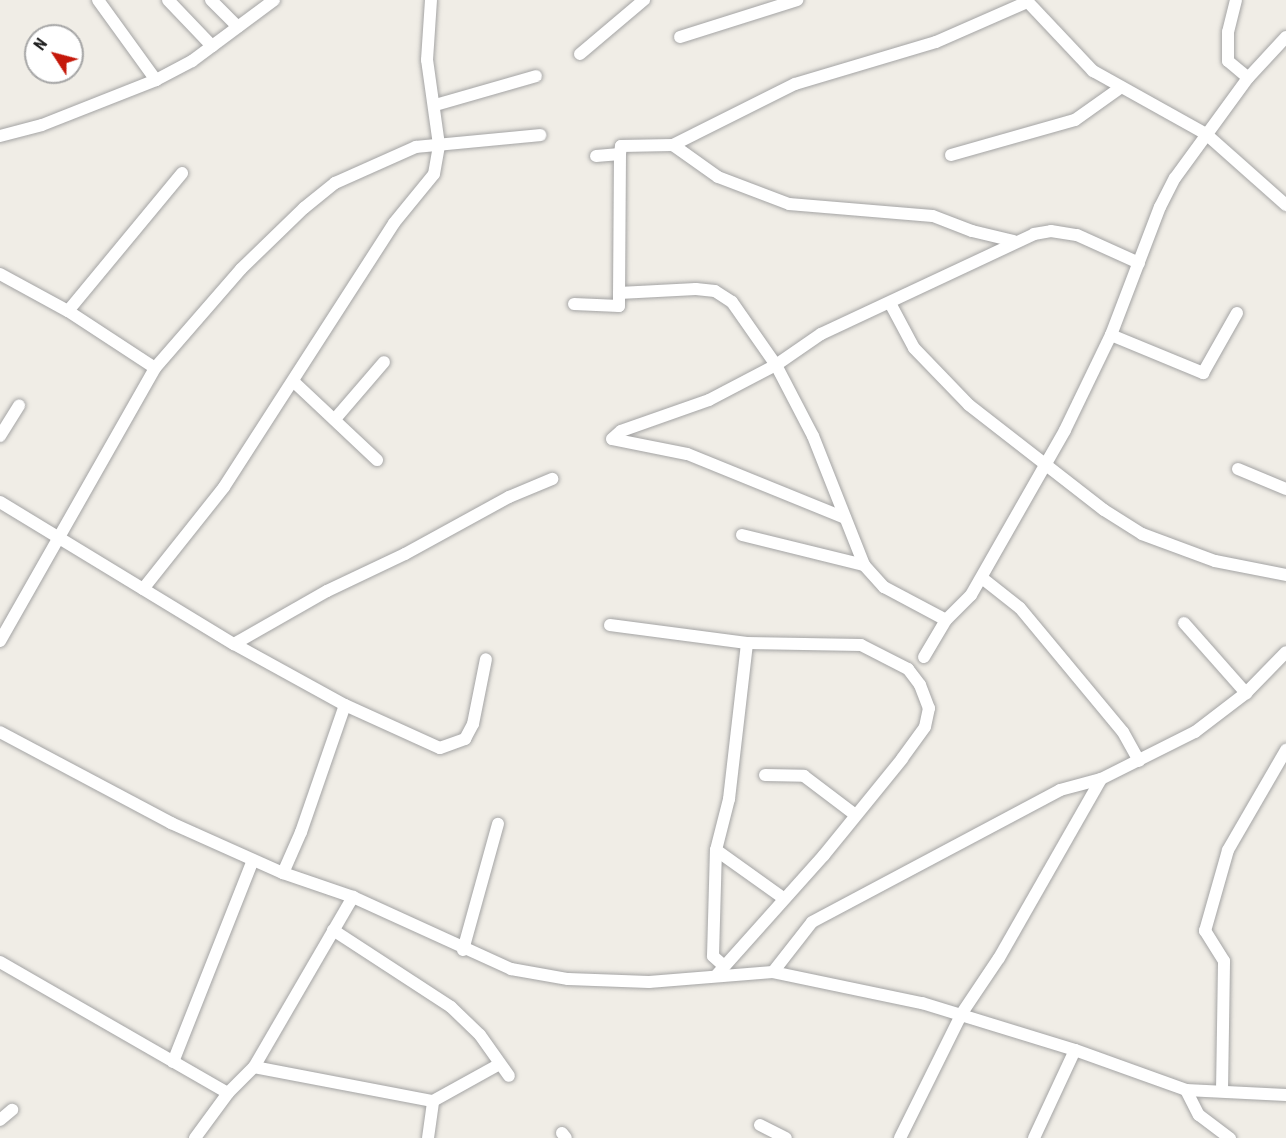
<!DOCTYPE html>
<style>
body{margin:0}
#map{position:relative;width:1286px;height:1138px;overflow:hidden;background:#f0ede6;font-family:"Roboto Condensed",sans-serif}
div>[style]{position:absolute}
.roads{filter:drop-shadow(0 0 2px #a4a4a4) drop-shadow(0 0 2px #a4a4a4)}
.minor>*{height:12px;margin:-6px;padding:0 6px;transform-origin:6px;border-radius:6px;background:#fff}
span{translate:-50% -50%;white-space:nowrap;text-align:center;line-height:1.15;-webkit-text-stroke:4.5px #fff;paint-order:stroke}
.north{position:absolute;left:24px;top:24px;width:60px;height:60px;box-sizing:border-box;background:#fff;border:2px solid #a6a6a6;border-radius:50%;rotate:306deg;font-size:16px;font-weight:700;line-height:24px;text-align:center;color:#202020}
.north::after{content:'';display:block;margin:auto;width:21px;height:27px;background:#c5180a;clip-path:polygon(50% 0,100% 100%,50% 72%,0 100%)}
</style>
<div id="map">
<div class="roads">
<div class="minor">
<div style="left:98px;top:0;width:99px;rotate:54.1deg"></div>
<div style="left:168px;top:0;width:64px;rotate:46.3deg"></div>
<div style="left:211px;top:0;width:38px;rotate:45deg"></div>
<div style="left:1026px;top:0;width:98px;rotate:46.7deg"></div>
<div style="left:1093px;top:71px;width:129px;rotate:29.1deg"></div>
<div style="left:1206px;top:134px;width:107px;rotate:41.6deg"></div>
<div style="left:1236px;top:0;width:33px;rotate:104deg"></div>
<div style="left:1228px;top:32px;width:29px;rotate:90deg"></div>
<div style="left:1228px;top:61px;width:26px;rotate:40deg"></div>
<div style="left:680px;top:37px;width:123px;rotate:-17.5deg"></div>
<div style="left:580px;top:54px;width:84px;rotate:-40.2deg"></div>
<div style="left:435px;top:105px;width:105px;rotate:-16deg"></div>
<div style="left:0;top:136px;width:43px;rotate:-14.7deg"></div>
<div style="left:42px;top:125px;width:123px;rotate:-21.5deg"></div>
<div style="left:156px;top:80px;width:41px;rotate:-27.8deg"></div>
<div style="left:192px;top:61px;width:102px;rotate:-36.6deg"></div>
<div style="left:673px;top:145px;width:55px;rotate:35.4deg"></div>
<div style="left:718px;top:177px;width:76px;rotate:20.8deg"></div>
<div style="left:789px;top:204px;width:144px;rotate:4.8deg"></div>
<div style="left:933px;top:216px;width:42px;rotate:21deg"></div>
<div style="left:972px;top:231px;width:43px;rotate:13.4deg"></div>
<div style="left:620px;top:154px;width:139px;rotate:90.4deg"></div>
<div style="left:619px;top:293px;width:77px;rotate:-3deg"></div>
<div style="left:696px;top:289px;width:19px;rotate:6deg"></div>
<div style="left:715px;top:291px;width:20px;rotate:33deg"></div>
<div style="left:732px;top:302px;width:77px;rotate:55.1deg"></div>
<div style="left:776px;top:365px;width:80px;rotate:62.5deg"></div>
<div style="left:813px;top:436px;width:139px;rotate:68.4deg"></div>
<div style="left:864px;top:565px;width:30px;rotate:48deg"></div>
<div style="left:884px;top:587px;width:70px;rotate:28deg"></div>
<div style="left:951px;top:155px;width:129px;rotate:-15.8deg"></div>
<div style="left:1075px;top:120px;width:55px;rotate:-35.4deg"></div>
<div style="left:596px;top:156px;width:24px;rotate:-5deg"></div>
<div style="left:620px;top:154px;width:8px;rotate:-83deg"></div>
<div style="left:621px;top:146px;width:52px;rotate:-1.1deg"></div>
<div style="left:673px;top:145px;width:136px;rotate:-26.6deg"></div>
<div style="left:795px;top:84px;width:147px;rotate:-16.6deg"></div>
<div style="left:936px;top:42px;width:99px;rotate:-23.7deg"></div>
<div style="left:0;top:274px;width:77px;rotate:28.6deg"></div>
<div style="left:68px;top:311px;width:104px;rotate:33.2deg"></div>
<div style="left:890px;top:303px;width:51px;rotate:61.9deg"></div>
<div style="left:914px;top:348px;width:79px;rotate:46deg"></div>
<div style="left:969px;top:405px;width:171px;rotate:37.9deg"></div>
<div style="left:1104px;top:510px;width:45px;rotate:32.3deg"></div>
<div style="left:1142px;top:534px;width:78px;rotate:20.3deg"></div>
<div style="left:1215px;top:561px;width:72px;rotate:11.2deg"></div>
<div style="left:574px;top:304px;width:45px;rotate:2.5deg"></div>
<div style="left:619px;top:306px;width:13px;rotate:-90deg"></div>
<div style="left:68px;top:311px;width:179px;rotate:-50.4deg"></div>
<div style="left:1111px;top:335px;width:100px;rotate:22.4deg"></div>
<div style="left:1203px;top:373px;width:69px;rotate:-60.5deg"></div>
<div style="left:294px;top:382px;width:114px;rotate:43.2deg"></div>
<div style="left:335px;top:419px;width:75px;rotate:-49.3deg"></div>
<div style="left:0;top:436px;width:36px;rotate:-58deg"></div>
<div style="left:1238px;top:469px;width:52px;rotate:22.6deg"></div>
<div style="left:0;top:502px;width:274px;rotate:31.3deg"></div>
<div style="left:234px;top:644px;width:127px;rotate:28.8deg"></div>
<div style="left:345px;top:705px;width:104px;rotate:24.4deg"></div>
<div style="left:440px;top:748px;width:27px;rotate:-20deg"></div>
<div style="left:465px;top:739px;width:17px;rotate:-62deg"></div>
<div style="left:473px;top:724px;width:66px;rotate:-78.7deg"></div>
<div style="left:845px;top:518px;width:170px;rotate:-157.9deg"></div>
<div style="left:687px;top:454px;width:76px;rotate:-168.7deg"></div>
<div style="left:612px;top:439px;width:12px;rotate:-42deg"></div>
<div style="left:621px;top:431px;width:93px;rotate:-19.4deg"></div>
<div style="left:709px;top:400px;width:76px;rotate:-27.6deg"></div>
<div style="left:776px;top:365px;width:55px;rotate:-34.6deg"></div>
<div style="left:821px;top:334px;width:235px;rotate:-25.1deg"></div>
<div style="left:1034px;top:234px;width:17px;rotate:-10deg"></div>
<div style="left:1051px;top:231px;width:26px;rotate:9deg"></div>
<div style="left:1077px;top:235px;width:68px;rotate:24.3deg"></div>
<div style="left:742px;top:535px;width:126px;rotate:13.8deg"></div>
<div style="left:982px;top:578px;width:48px;rotate:38.3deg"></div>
<div style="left:1020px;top:608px;width:161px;rotate:50.3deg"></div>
<div style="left:1123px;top:732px;width:33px;rotate:61deg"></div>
<div style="left:143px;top:589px;width:130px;rotate:-51.5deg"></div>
<div style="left:224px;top:487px;width:314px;rotate:-57.2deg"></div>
<div style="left:394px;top:223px;width:63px;rotate:-50.8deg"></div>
<div style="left:434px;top:174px;width:29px;rotate:-80deg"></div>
<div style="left:439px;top:145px;width:86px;rotate:-98deg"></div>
<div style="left:427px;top:60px;width:60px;rotate:-86.2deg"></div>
<div style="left:1184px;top:623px;width:94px;rotate:48.5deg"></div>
<div style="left:610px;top:625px;width:138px;rotate:7.5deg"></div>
<div style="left:747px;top:643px;width:114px;rotate:1deg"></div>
<div style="left:861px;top:645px;width:53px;rotate:27.1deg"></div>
<div style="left:908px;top:669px;width:20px;rotate:53deg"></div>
<div style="left:920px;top:685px;width:25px;rotate:69deg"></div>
<div style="left:929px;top:708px;width:19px;rotate:102deg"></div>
<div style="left:925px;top:727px;width:39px;rotate:126deg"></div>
<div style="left:902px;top:759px;width:124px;rotate:129.1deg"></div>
<div style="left:824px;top:855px;width:162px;rotate:131.8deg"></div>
<div style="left:0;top:641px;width:314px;rotate:-60.4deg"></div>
<div style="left:155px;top:368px;width:131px;rotate:-49deg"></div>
<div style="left:241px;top:269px;width:88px;rotate:-44.1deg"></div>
<div style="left:304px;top:208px;width:40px;rotate:-39deg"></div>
<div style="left:335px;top:183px;width:89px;rotate:-24deg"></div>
<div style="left:416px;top:147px;width:125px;rotate:-5.5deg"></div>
<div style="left:234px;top:644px;width:107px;rotate:-29.7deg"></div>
<div style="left:327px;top:591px;width:86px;rotate:-25.4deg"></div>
<div style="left:405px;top:554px;width:119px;rotate:-28.7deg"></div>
<div style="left:509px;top:497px;width:47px;rotate:-22.7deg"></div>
<div style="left:924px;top:657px;width:43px;rotate:-59.3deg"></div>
<div style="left:946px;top:620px;width:35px;rotate:-45deg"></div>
<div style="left:971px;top:595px;width:190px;rotate:-60.3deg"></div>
<div style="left:1065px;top:430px;width:106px;rotate:-64.2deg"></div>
<div style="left:1111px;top:335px;width:137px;rotate:-69.1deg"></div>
<div style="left:1160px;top:207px;width:33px;rotate:-63deg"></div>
<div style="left:1175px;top:178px;width:124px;rotate:-53.9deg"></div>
<div style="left:1248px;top:78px;width:56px;rotate:-47.2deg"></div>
<div style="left:0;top:732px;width:194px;rotate:28deg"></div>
<div style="left:171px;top:823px;width:123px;rotate:24.1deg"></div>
<div style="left:283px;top:873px;width:74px;rotate:18.9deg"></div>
<div style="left:353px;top:897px;width:174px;rotate:24.5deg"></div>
<div style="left:511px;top:969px;width:58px;rotate:10deg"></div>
<div style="left:568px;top:979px;width:81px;rotate:2.1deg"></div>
<div style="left:649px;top:982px;width:124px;rotate:-4.6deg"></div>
<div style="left:773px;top:972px;width:152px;rotate:11.8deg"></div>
<div style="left:922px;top:1003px;width:160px;rotate:17.1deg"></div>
<div style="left:1075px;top:1050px;width:118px;rotate:19.8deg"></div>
<div style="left:1186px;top:1090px;width:28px;rotate:63deg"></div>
<div style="left:1199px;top:1115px;width:39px;rotate:37deg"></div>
<div style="left:765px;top:775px;width:39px;rotate:1deg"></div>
<div style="left:804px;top:776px;width:63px;rotate:37.2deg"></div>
<div style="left:716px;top:850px;width:82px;rotate:35.6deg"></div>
<div style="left:283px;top:873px;width:45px;rotate:-66.3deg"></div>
<div style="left:301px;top:832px;width:134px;rotate:-70.9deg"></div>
<div style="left:333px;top:930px;width:141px;rotate:33.1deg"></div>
<div style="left:451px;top:1007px;width:40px;rotate:44deg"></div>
<div style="left:480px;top:1035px;width:50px;rotate:54.7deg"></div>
<div style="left:463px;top:950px;width:131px;rotate:-74.5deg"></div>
<div style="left:0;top:962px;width:263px;rotate:29.9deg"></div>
<div style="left:724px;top:966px;width:15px;rotate:-138deg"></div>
<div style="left:713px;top:956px;width:106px;rotate:-88.4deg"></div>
<div style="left:716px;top:850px;width:53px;rotate:-75.7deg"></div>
<div style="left:729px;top:799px;width:157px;rotate:-83.4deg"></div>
<div style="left:773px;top:972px;width:63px;rotate:-52deg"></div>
<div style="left:812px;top:922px;width:281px;rotate:-28deg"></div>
<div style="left:1060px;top:790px;width:42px;rotate:-15deg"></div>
<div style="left:1101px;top:779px;width:105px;rotate:-26.6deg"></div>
<div style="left:1195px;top:732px;width:64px;rotate:-37.4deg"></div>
<div style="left:1246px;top:693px;width:57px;rotate:-45.7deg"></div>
<div style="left:173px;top:1062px;width:217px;rotate:-68.4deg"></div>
<div style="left:254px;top:1067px;width:182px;rotate:10.8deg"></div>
<div style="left:433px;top:1101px;width:74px;rotate:-29deg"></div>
<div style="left:1186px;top:1090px;width:100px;rotate:2.9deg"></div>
<div style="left:1222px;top:1091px;width:130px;rotate:-89.1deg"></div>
<div style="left:1224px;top:961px;width:36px;rotate:-122deg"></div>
<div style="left:1205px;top:931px;width:84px;rotate:-74.1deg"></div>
<div style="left:1228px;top:850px;width:116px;rotate:-59.9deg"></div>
<div style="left:0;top:1120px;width:16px;rotate:-40deg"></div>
<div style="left:760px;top:1125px;width:29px;rotate:27deg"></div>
<div style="left:562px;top:1133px;width:6px;rotate:51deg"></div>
<div style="left:195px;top:1138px;width:56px;rotate:-53.7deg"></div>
<div style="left:228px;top:1093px;width:37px;rotate:-45deg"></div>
<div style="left:254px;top:1067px;width:197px;rotate:-59.8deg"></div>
<div style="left:428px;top:1138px;width:37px;rotate:-82deg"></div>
<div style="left:900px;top:1138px;width:140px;rotate:-63.6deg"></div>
<div style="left:962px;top:1013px;width:66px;rotate:-56.1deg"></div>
<div style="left:999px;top:958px;width:206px;rotate:-60.3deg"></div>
<div style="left:1034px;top:1138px;width:97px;rotate:-65deg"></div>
</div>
</div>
<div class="north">N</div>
</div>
